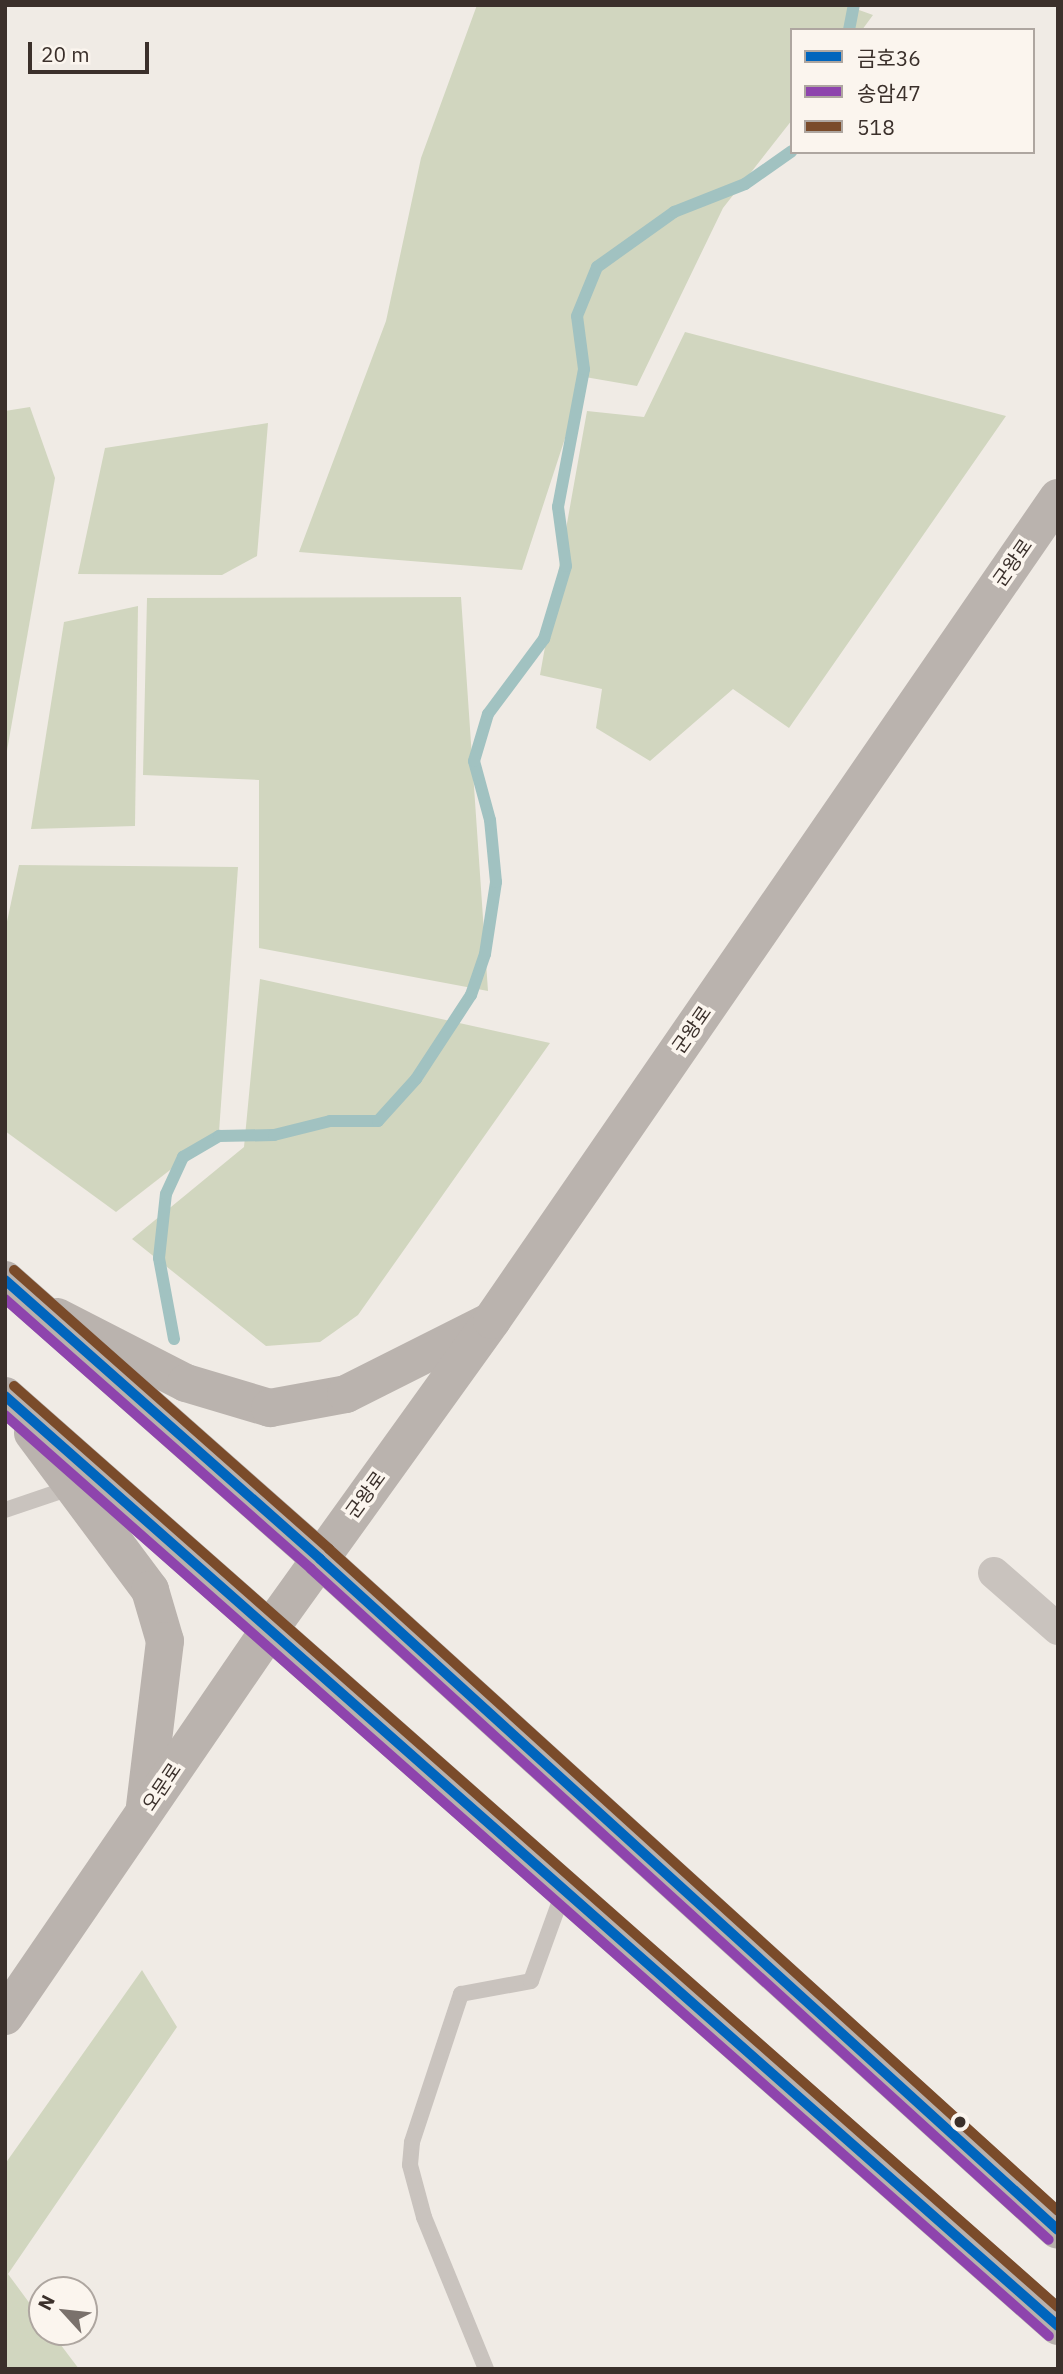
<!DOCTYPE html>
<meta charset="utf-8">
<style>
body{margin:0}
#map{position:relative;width:1063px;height:2374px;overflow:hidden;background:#f0ebe5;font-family:"IBM Plex Sans","Noto Sans KR",sans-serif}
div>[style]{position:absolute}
.green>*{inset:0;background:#d1d6bf}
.stream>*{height:12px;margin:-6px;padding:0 6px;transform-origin:6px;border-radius:6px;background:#a1c2c1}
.service>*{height:16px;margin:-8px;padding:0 8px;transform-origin:8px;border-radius:8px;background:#c9c3be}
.minor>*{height:32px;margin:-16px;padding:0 16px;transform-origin:16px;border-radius:16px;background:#c9c3be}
.secondary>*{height:38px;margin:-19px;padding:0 19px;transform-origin:19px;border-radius:19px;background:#bab3ae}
.primary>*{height:38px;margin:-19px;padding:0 19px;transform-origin:19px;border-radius:19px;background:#b8b1ad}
.bus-1>*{height:10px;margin:-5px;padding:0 5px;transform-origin:5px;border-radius:5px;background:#0065bd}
.bus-2>*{height:10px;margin:-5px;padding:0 5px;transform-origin:5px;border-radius:5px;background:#8e44ad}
.bus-3>*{height:10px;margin:-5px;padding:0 5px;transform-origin:5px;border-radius:5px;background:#7a4b2a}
.dots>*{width:19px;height:19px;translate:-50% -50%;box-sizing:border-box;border:4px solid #fbf5ee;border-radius:50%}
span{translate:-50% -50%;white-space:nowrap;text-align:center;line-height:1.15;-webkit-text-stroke:7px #fbf5ee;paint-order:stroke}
.street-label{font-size:19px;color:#3b302b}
.frame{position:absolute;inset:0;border:7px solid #3b302b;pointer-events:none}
.legend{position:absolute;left:790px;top:28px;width:245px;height:126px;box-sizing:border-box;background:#fbf5ee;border:2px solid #aea6a0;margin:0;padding:9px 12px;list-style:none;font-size:21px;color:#3b302b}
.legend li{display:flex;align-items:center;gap:14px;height:35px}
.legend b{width:35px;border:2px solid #aea6a0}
.north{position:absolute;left:28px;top:2276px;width:70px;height:70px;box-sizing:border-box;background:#fbf5ee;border:2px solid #aea6a0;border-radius:50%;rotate:297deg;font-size:19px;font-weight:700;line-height:28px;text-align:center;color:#3b302b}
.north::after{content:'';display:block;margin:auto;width:24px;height:32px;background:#7a716c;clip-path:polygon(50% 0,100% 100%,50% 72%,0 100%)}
.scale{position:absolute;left:28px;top:42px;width:121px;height:32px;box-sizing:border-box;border:4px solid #3b302b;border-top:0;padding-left:9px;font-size:21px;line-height:24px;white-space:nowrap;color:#3b302b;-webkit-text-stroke:5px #fbf5ee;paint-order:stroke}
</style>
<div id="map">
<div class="green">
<div style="clip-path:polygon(477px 5px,845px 5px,873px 15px,862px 30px,792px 30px,792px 120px,723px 208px,637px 386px,585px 377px,522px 570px,299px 552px,386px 321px,421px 158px)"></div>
<div style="clip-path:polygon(685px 332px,1006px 416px,789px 728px,733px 689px,650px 761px,596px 728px,602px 689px,540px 675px,587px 411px,644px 417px)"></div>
<div style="clip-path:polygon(30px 407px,55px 478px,5px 762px,5px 411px)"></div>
<div style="clip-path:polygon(268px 423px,257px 556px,222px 575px,78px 574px,105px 448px)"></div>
<div style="clip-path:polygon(461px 597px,488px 991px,259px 948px,259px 780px,143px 775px,147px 598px)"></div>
<div style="clip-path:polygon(138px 606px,135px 826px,31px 829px,64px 622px)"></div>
<div style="clip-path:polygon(19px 865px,238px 867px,219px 1132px,116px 1212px,5px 1131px,5px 931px)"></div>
<div style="clip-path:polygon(260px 979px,550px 1043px,358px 1315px,320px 1342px,266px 1346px,132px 1239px,244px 1147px)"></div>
<div style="clip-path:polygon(142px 1970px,177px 2027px,8px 2274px,42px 2320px,42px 2332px,51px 2332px,79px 2369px,5px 2369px,5px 2164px)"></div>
</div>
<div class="stream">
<div style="left:849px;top:30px;width:25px;rotate:-79deg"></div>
<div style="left:174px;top:1339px;width:82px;rotate:-100.5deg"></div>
<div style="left:159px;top:1258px;width:64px;rotate:-83.8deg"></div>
<div style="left:166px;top:1194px;width:41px;rotate:-65.3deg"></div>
<div style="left:183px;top:1157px;width:42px;rotate:-30.3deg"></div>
<div style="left:219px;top:1136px;width:55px;rotate:-1deg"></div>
<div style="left:274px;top:1135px;width:58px;rotate:-14deg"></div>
<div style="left:330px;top:1121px;width:48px"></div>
<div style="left:378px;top:1121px;width:57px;rotate:-47.9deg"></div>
<div style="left:416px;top:1079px;width:100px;rotate:-56.8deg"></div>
<div style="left:471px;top:995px;width:43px;rotate:-71.1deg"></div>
<div style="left:485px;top:954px;width:73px;rotate:-81.3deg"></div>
<div style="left:496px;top:882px;width:62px;rotate:-95.5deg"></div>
<div style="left:490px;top:820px;width:61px;rotate:-105.2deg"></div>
<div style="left:474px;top:761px;width:49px;rotate:-73.4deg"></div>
<div style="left:488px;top:714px;width:94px;rotate:-53.3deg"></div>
<div style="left:544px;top:639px;width:76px;rotate:-73.2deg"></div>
<div style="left:566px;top:566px;width:60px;rotate:-97.7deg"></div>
<div style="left:558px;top:507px;width:140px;rotate:-79.3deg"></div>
<div style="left:584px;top:369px;width:53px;rotate:-97.5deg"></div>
<div style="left:577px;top:316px;width:53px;rotate:-67.8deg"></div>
<div style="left:597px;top:267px;width:95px;rotate:-35.5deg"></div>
<div style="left:674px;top:212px;width:76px;rotate:-21.5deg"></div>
<div style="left:745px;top:184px;width:57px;rotate:-35.1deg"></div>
</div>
<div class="service">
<div style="left:5px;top:1510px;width:72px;rotate:-18.7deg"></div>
<div style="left:486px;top:2369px;width:164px;rotate:-112.2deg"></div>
<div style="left:424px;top:2217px;width:54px;rotate:-105.1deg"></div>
<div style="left:410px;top:2165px;width:23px;rotate:-85deg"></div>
<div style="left:412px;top:2142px;width:156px;rotate:-71.7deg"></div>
<div style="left:461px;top:1994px;width:71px;rotate:-10.5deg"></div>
<div style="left:531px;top:1981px;width:97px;rotate:-70.1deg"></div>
</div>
<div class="minor">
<div style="left:994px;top:1573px;width:85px;rotate:41.2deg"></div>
</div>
<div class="secondary">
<div style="left:57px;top:1317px;width:145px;rotate:27.1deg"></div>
<div style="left:186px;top:1383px;width:88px;rotate:16.6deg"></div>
<div style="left:270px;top:1408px;width:77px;rotate:-10.4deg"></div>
<div style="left:346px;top:1394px;width:158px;rotate:-26.7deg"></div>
<div style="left:33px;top:1433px;width:196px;rotate:53.3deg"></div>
<div style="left:150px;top:1590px;width:53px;rotate:73.6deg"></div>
<div style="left:165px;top:1641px;width:167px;rotate:96.9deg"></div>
<div style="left:5px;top:2016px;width:469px;rotate:-55.6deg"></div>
<div style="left:270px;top:1629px;width:380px;rotate:-54.3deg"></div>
<div style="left:492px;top:1320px;width:998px;rotate:-55.45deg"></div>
</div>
<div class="primary">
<div style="left:5px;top:1280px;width:421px;rotate:41.5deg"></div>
<div style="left:320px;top:1559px;width:997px;rotate:42.28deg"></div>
<div style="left:5px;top:1396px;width:1405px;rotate:41.45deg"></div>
</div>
<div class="bus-1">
<div style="left:5px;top:1280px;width:421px;rotate:41.5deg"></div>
<div style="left:320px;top:1559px;width:997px;rotate:42.28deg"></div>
<div style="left:5px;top:1396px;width:1405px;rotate:41.45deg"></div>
</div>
<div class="bus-2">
<div style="left:5px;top:1299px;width:408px;rotate:41.4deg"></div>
<div style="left:311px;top:1569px;width:997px;rotate:42.28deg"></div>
<div style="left:5px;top:1415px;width:1392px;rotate:41.42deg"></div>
</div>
<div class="bus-3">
<div style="left:14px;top:1270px;width:421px;rotate:41.5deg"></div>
<div style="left:329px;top:1549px;width:985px;rotate:42.24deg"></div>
<div style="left:14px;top:1386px;width:1392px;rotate:41.42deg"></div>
</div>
<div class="dots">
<div style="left:960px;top:2122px;background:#3b302b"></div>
</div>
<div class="street-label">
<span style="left:1013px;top:563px;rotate:-55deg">군왕로</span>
<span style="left:692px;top:1030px;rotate:-55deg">군왕로</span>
<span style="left:366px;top:1495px;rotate:-54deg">군왕로</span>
<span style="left:162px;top:1787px;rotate:-56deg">오문로</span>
</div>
<div class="frame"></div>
<ul class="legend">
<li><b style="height:9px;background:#0065bd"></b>금호36</li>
<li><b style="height:9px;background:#8e44ad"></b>송암47</li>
<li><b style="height:9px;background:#7a4b2a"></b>518</li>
</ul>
<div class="north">N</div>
<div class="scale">20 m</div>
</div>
